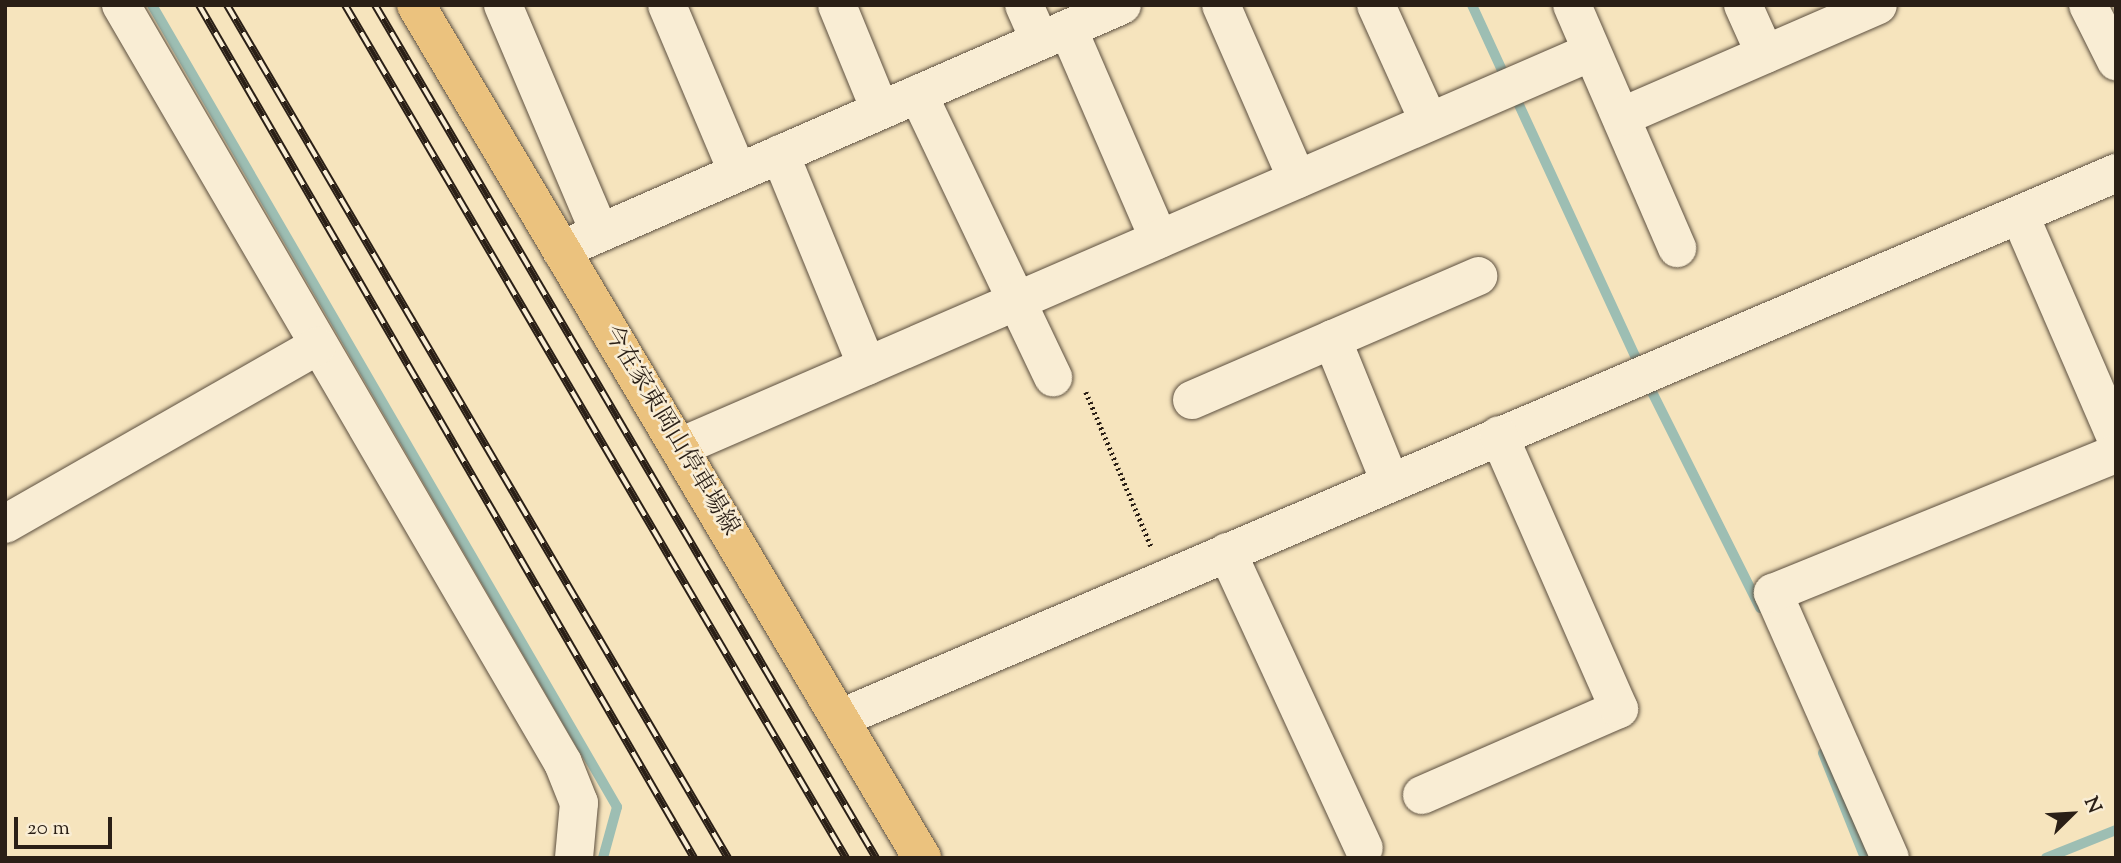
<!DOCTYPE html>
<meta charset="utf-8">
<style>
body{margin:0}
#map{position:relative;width:2121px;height:863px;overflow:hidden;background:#f6e4bd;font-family:"Sorts Mill Goudy","Noto Serif JP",serif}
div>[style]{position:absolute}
.stream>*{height:10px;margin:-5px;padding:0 5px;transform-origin:5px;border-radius:5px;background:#9dbeb3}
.path>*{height:4.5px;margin-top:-2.25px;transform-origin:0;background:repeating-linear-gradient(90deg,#2a1f16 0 2px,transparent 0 5.5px)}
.roads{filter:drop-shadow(0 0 2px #5d5040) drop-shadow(0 0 2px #5d5040)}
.minor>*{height:38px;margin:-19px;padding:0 19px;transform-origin:19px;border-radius:19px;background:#f9edd4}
.major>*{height:38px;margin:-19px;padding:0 19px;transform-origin:19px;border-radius:19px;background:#ebc27e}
.rail>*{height:8px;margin-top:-4px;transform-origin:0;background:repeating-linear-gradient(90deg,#f9edd4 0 16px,#2a1f16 0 32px);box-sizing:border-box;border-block:2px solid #2a1f16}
span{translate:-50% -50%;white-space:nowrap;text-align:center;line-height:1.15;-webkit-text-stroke:5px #f9edd4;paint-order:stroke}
.street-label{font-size:24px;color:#2a1f16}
.frame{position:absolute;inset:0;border:7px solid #2a1f16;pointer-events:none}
.north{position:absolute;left:2037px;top:779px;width:70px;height:70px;-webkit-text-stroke:5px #f9edd4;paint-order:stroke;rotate:66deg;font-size:19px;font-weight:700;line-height:28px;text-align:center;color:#2a1f16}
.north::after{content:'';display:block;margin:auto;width:24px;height:32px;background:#2a1f16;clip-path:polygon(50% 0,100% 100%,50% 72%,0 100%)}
.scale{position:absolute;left:14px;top:817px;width:98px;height:32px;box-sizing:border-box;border:4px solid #2a1f16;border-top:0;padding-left:9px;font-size:21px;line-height:24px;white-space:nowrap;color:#2a1f16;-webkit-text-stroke:5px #f9edd4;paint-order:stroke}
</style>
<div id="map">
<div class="stream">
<div style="left:152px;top:5px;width:927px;rotate:59.89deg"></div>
<div style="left:617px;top:807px;width:53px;rotate:105.4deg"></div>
<div style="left:1472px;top:5px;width:84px;rotate:65.3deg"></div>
<div style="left:1514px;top:94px;width:301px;rotate:65.2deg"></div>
<div style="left:1646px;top:380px;width:255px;rotate:63.4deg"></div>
<div style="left:1823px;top:753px;width:113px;rotate:68.2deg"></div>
<div style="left:2046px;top:858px;width:75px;rotate:-21.8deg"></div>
</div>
<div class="path">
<div style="left:1086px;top:392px;width:169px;rotate:67.1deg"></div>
</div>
<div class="roads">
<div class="minor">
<div style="left:121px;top:5px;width:877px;rotate:59.75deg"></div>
<div style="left:563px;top:763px;width:43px;rotate:68.2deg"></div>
<div style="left:579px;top:803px;width:55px;rotate:95.2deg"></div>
<div style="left:503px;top:5px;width:246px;rotate:67deg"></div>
<div style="left:667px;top:5px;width:180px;rotate:67.1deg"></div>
<div style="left:837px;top:5px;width:113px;rotate:67.7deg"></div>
<div style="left:1024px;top:5px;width:39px;rotate:66deg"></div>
<div style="left:1221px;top:5px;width:190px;rotate:66.4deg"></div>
<div style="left:1376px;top:5px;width:128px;rotate:65.6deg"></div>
<div style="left:1572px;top:5px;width:265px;rotate:66.6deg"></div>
<div style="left:1743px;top:5px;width:54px;rotate:65.8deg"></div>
<div style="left:2088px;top:5px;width:63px;rotate:63.4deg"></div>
<div style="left:1068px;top:29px;width:229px;rotate:66.6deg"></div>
<div style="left:918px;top:94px;width:314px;rotate:64.5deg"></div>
<div style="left:1621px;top:117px;width:280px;rotate:-23.5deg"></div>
<div style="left:780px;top:154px;width:229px;rotate:67.7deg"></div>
<div style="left:2020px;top:216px;width:242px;rotate:66.6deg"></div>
<div style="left:561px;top:250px;width:612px;rotate:-23.59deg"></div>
<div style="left:1332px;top:339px;width:154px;rotate:67.9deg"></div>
<div style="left:1192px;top:400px;width:312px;rotate:-23.4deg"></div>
<div style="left:680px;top:447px;width:993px;rotate:-23.44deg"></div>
<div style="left:5px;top:524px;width:359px;rotate:-29.7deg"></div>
<div style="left:1227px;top:552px;width:326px;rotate:65.2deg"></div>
<div style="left:841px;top:718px;width:1387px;rotate:-23.14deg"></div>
<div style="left:1422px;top:795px;width:215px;rotate:-23.6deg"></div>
<div style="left:1619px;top:709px;width:299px;rotate:-113.7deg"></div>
<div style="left:1890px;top:858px;width:290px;rotate:-113.8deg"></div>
<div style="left:1773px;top:593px;width:370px;rotate:-22.1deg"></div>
</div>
<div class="major">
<div style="left:416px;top:5px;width:992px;rotate:59.32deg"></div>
</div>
</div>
<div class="rail">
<div style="left:199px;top:5px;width:986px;rotate:59.87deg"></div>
<div style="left:227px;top:5px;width:989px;rotate:59.57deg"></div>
<div style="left:345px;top:5px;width:989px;rotate:59.57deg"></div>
<div style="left:375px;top:5px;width:989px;rotate:59.57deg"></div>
</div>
<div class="street-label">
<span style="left:670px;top:431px;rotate:59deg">今在家東岡山停車場線</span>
</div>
<div class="frame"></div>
<div class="north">N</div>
<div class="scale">20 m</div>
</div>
